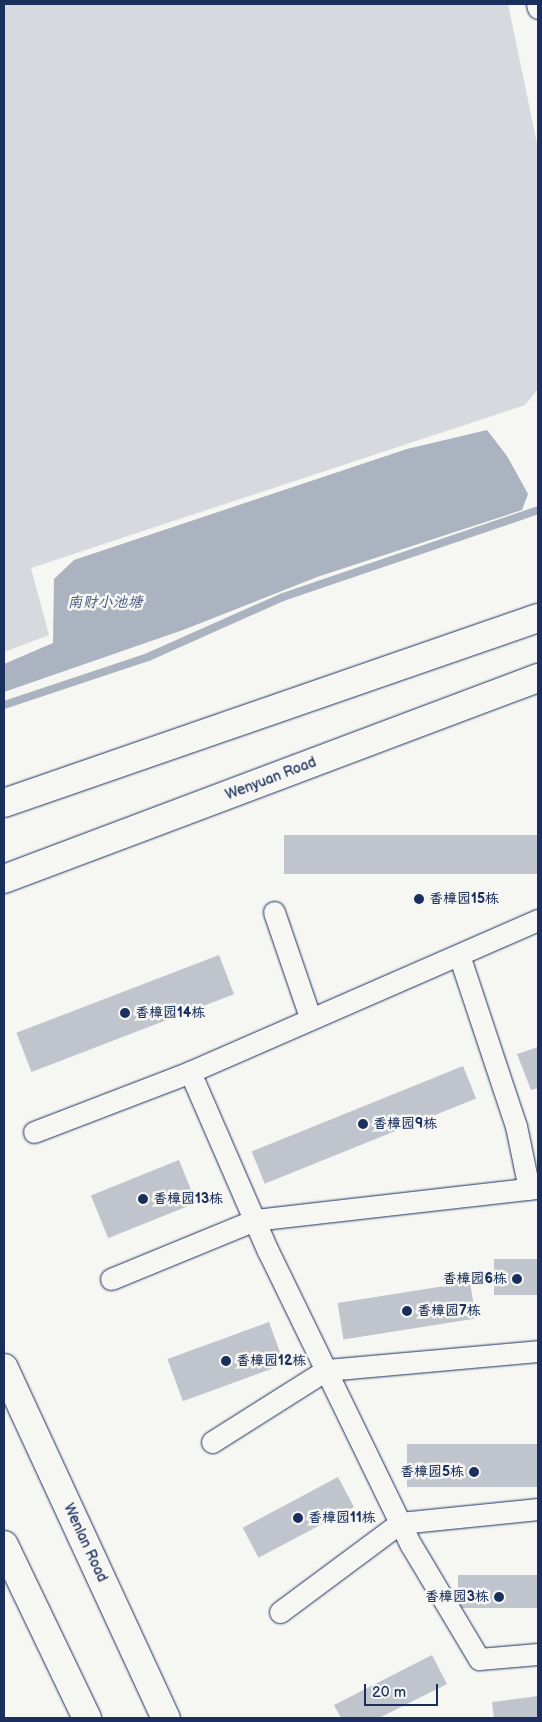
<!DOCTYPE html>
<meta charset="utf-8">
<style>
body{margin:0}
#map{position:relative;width:542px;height:1722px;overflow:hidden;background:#f6f6f2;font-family:"Balsamiq Sans","LXGW WenKai TC",sans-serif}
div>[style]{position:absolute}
.green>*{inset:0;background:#d6d9dd}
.water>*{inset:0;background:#abb2c0}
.stream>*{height:8px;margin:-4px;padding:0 4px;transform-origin:4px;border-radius:4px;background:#abb2c0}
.building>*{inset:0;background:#c0c4cd;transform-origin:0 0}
.roads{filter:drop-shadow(0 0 1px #1b2f5e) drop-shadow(0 0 1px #1b2f5e)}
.street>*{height:21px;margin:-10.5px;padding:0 10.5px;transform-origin:10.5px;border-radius:10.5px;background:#f6f6f2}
.secondary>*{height:28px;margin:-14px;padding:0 14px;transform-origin:14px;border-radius:14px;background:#f6f6f2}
.primary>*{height:28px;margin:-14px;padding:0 14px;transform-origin:14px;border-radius:14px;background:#f6f6f2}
.dots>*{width:14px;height:14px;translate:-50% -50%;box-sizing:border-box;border:2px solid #f6f6f2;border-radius:50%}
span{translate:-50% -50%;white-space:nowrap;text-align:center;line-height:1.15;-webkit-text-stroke:5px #f6f6f2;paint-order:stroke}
.street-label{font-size:14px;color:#1b2f5e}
.poi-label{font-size:14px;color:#1b2f5e;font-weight:700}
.left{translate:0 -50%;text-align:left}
.right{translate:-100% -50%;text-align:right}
.water-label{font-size:15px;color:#46567b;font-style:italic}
.frame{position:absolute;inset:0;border:5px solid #1b2f5e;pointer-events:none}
.scale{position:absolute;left:364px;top:1684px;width:74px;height:22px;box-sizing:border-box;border:2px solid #1b2f5e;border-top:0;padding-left:6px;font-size:15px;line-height:18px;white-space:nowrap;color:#1b2f5e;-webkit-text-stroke:4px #f6f6f2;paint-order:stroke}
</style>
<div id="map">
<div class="green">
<div style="clip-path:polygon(4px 4px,508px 4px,538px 148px,538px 389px,525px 405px,31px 568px,49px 635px,4px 652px)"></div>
</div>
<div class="water">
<div style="clip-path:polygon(487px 430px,507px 456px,528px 494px,522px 510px,317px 577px,183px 630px,4px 692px,4px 664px,53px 643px,54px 579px,74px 560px,407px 449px)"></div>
</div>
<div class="stream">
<div style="left:4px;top:705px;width:152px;rotate:-18.4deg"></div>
<div style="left:148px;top:657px;width:148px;rotate:-24deg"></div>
<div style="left:283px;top:597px;width:269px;rotate:-18.8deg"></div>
</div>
<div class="building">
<div style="left:538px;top:835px;width:39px;height:254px;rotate:90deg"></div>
<div style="left:219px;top:955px;width:42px;height:217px;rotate:69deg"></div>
<div style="clip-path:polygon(538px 1047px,538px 1088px,531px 1090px,517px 1054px)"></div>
<div style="left:463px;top:1066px;width:35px;height:228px;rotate:68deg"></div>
<div style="left:179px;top:1160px;width:46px;height:95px;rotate:68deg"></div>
<div style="left:538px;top:1259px;width:36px;height:44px;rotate:90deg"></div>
<div style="left:470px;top:1282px;width:37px;height:134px;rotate:81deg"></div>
<div style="left:269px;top:1322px;width:45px;height:108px;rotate:70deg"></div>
<div style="left:538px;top:1444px;width:43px;height:131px;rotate:90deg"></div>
<div style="left:338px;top:1477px;width:34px;height:108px;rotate:62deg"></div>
<div style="left:538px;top:1575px;width:33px;height:80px;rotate:90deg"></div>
<div style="clip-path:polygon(432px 1655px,447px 1684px,379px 1718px,341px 1718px,334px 1705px)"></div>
<div style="clip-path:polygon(538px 1696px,538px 1718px,494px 1718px,492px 1702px)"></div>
</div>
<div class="roads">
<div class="street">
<div style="left:537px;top:4px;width:4px;rotate:76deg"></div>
<div style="left:274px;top:912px;width:111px;rotate:71.1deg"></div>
<div style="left:459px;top:955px;width:180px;rotate:71.6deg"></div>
<div style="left:516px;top:1126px;width:64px;rotate:78.3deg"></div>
<div style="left:190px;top:1072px;width:195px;rotate:66.5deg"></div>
<div style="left:268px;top:1251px;width:327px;rotate:64.1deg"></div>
<div style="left:411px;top:1545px;width:133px;rotate:59.2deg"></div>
<div style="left:479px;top:1659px;width:59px;rotate:-4.8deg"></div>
<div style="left:34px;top:1132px;width:167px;rotate:-21deg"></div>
<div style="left:190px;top:1072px;width:380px;rotate:-23.6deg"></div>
<div style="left:111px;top:1279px;width:156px;rotate:-22.3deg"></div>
<div style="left:255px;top:1220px;width:285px;rotate:-6.5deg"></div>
<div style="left:212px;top:1442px;width:135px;rotate:-32.3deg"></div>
<div style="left:326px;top:1370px;width:213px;rotate:-5.1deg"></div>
<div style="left:280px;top:1612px;width:149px;rotate:-36.6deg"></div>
<div style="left:400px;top:1523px;width:139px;rotate:-5.8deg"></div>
</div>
<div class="secondary">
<div style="left:4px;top:803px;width:565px;rotate:-19.11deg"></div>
<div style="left:4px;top:879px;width:571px;rotate:-20.63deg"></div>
</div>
<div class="primary">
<div style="left:4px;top:1368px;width:386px;rotate:65.2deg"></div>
<div style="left:4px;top:1545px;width:192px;rotate:64.4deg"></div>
</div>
</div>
<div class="dots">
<div style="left:419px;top:899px;background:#1b2f5e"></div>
<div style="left:125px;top:1013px;background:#1b2f5e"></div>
<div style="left:363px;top:1124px;background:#1b2f5e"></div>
<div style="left:143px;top:1199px;background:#1b2f5e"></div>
<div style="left:517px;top:1279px;background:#1b2f5e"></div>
<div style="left:407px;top:1311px;background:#1b2f5e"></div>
<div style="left:226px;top:1361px;background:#1b2f5e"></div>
<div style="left:474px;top:1472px;background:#1b2f5e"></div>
<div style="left:298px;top:1518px;background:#1b2f5e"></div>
<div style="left:499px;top:1597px;background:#1b2f5e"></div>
</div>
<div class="street-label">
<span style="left:271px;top:779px;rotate:-21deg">Wenyuan Road</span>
<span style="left:85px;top:1543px;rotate:65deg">Wenlan Road</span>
</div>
<div class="poi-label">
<span class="left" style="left:429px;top:899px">香樟园15栋</span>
<span class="left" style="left:135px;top:1013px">香樟园14栋</span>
<span class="left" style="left:373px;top:1124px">香樟园9栋</span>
<span class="left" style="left:153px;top:1199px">香樟园13栋</span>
<span class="right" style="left:507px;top:1279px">香樟园6栋</span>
<span class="left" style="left:417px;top:1311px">香樟园7栋</span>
<span class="left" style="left:236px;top:1361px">香樟园12栋</span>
<span class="right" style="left:464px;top:1472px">香樟园5栋</span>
<span class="left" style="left:308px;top:1518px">香樟园11栋</span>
<span class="right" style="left:489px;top:1597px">香樟园3栋</span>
</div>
<div class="water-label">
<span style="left:105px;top:603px">南财小池塘</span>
</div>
<div class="frame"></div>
<div class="scale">20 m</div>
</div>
